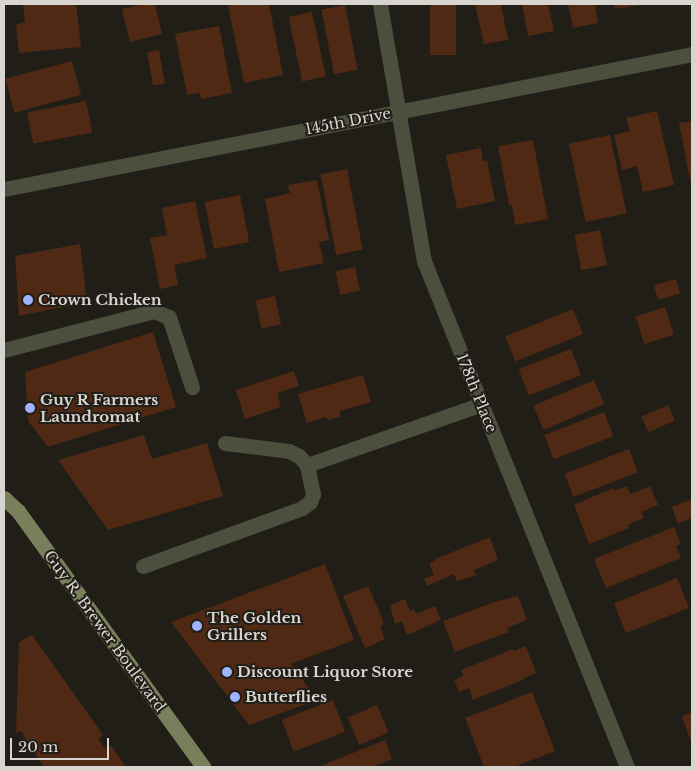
<!DOCTYPE html>
<style>
body{margin:0}
#map{position:relative;width:696px;height:771px;overflow:hidden;background:#211e18;font-family:"Libre Baskerville",serif}
div>[style]{position:absolute}
.building>*{inset:0;background:#4f2913;transform-origin:0 0}
.minor>*{height:15px;margin:-7.5px;padding:0 7.5px;transform-origin:7.5px;border-radius:7.5px;background:#4b4f3d}
.major>*{height:15px;margin:-7.5px;padding:0 7.5px;transform-origin:7.5px;border-radius:7.5px;background:#78805b}
.dots>*{width:14px;height:14px;translate:-50% -50%;box-sizing:border-box;border:2px solid #211e18;border-radius:50%}
span{translate:-50% -50%;white-space:nowrap;text-align:center;line-height:1.15;-webkit-text-stroke:4px #211e18;paint-order:stroke}
.street-label{font-size:15px;color:#d8d5d1}
.poi-label{font-size:15px;color:#d8d5d1;font-weight:700}
.left{translate:0 -50%;text-align:left}
.frame{position:absolute;inset:0;border:5px solid #d8d5d1;pointer-events:none}
.scale{position:absolute;left:10px;top:738px;width:99px;height:22px;box-sizing:border-box;border:2px solid #d8d5d1;border-top:0;padding-left:6px;font-size:15px;line-height:18px;white-space:nowrap;color:#d8d5d1;-webkit-text-stroke:4px #211e18;paint-order:stroke}
</style>
<div id="map">
<div class="building">
<div style="clip-path:polygon(23px 4px,76px 4px,81px 47px,19px 53px,16px 25px,25px 22px)"></div>
<div style="clip-path:polygon(144px 4px,155px 4px,162px 34px,130px 42px,122px 9px)"></div>
<div style="clip-path:polygon(230px 4px,269px 4px,283px 75px,244px 83px,228px 5px)"></div>
<div style="left:430px;top:4px;width:26px;height:51px"></div>
<div style="clip-path:polygon(475px 4px,501px 4px,508px 40px,484px 44px)"></div>
<div style="clip-path:polygon(522px 4px,548px 4px,554px 31px,528px 36px)"></div>
<div style="clip-path:polygon(568px 4px,595px 4px,598px 23px,573px 28px)"></div>
<div style="clip-path:polygon(614px 4px,640px 4px,640px 5px,615px 9px)"></div>
<div style="left:345px;top:5px;width:66px;height:24px;rotate:79deg"></div>
<div style="left:312px;top:12px;width:66px;height:24px;rotate:78deg"></div>
<div style="clip-path:polygon(219px 26px,232px 93px,201px 99px,200px 93px,187px 95px,175px 34px)"></div>
<div style="left:159px;top:50px;width:34px;height:12px;rotate:80deg"></div>
<div style="left:72px;top:61px;width:35px;height:69px;rotate:75deg"></div>
<div style="left:86px;top:101px;width:32px;height:60px;rotate:79deg"></div>
<div style="clip-path:polygon(657px 111px,674px 185px,643px 192px,637px 166px,622px 170px,614px 135px,630px 131px,626px 118px)"></div>
<div style="clip-path:polygon(692px 121px,692px 185px,691px 185px,679px 123px)"></div>
<div style="left:610px;top:135px;width:80px;height:42px;rotate:78deg"></div>
<div style="clip-path:polygon(533px 140px,548px 219px,515px 225px,512px 205px,509px 205px,498px 146px)"></div>
<div style="clip-path:polygon(481px 148px,483px 161px,487px 161px,495px 201px,457px 209px,446px 155px)"></div>
<div style="left:347px;top:169px;width:82px;height:27px;rotate:79deg"></div>
<div style="clip-path:polygon(317px 180px,329px 240px,319px 242px,324px 263px,279px 272px,265px 199px,290px 193px,288px 185px)"></div>
<div style="left:240px;top:195px;width:48px;height:36px;rotate:79deg"></div>
<div style="clip-path:polygon(195px 201px,207px 258px,174px 265px,178px 285px,160px 289px,150px 238px,167px 235px,162px 208px)"></div>
<div style="left:600px;top:230px;width:36px;height:26px;rotate:79deg"></div>
<div style="clip-path:polygon(80px 244px,87px 302px,19px 316px,15px 256px)"></div>
<div style="left:355px;top:267px;width:24px;height:20px;rotate:78deg"></div>
<div style="left:676px;top:279px;width:15px;height:23px;rotate:74deg"></div>
<div style="left:275px;top:296px;width:29px;height:20px;rotate:78deg"></div>
<div style="left:665px;top:307px;width:29px;height:31px;rotate:72deg"></div>
<div style="left:573px;top:309px;width:27px;height:73px;rotate:68deg"></div>
<div style="clip-path:polygon(153px 332px,176px 407px,48px 447px,28px 421px,25px 372px)"></div>
<div style="left:571px;top:349px;width:28px;height:56px;rotate:69deg"></div>
<div style="clip-path:polygon(294px 371px,299px 386px,277px 393px,281px 407px,245px 419px,236px 390px)"></div>
<div style="clip-path:polygon(363px 375px,371px 402px,340px 411px,340px 417px,329px 420px,325px 417px,307px 423px,298px 394px)"></div>
<div style="left:594px;top:380px;width:26px;height:66px;rotate:67deg"></div>
<div style="left:668px;top:405px;width:17px;height:29px;rotate:66deg"></div>
<div style="left:604px;top:412px;width:26px;height:64px;rotate:69deg"></div>
<div style="clip-path:polygon(144px 435px,152px 459px,207px 443px,223px 496px,108px 530px,58px 460px)"></div>
<div style="left:629px;top:449px;width:25px;height:69px;rotate:69deg"></div>
<div style="clip-path:polygon(627px 486px,630px 494px,650px 486px,658px 505px,641px 512px,644px 518px,628px 525px,629px 528px,589px 544px,574px 505px,613px 488px,614px 491px)"></div>
<div style="clip-path:polygon(692px 499px,692px 518px,678px 524px,672px 507px)"></div>
<div style="clip-path:polygon(674px 527px,681px 544px,676px 546px,681px 558px,606px 588px,594px 559px)"></div>
<div style="clip-path:polygon(490px 537px,498px 560px,474px 570px,476px 575px,457px 581px,454px 574px,427px 586px,424px 579px,434px 575px,429px 563px,435px 561px,435px 559px)"></div>
<div style="clip-path:polygon(325px 564px,354px 640px,291px 664px,317px 700px,249px 725px,171px 622px)"></div>
<div style="left:677px;top:578px;width:32px;height:68px;rotate:68deg"></div>
<div style="clip-path:polygon(368px 586px,380px 613px,384px 624px,380px 627px,385px 639px,365px 648px,343px 596px)"></div>
<div style="clip-path:polygon(518px 596px,527px 620px,507px 628px,509px 632px,455px 652px,443px 621px,495px 602px)"></div>
<div style="clip-path:polygon(405px 599px,410px 611px,414px 609px,416px 614px,435px 606px,441px 620px,407px 635px,402px 621px,395px 624px,390px 605px)"></div>
<div style="clip-path:polygon(32px 635px,103px 735px,98px 739px,106px 749px,111px 746px,126px 767px,83px 767px,88px 763px,81px 767px,44px 767px,21px 731px,16px 733px,19px 642px)"></div>
<div style="clip-path:polygon(526px 646px,536px 673px,524px 678px,525px 679px,473px 700px,469px 688px,459px 692px,454px 680px,463px 676px,461px 670px,513px 649px,514px 651px)"></div>
<div style="clip-path:polygon(532px 692px,555px 751px,514px 767px,484px 767px,465px 718px)"></div>
<div style="left:333px;top:700px;width:34px;height:55px;rotate:69deg"></div>
<div style="left:377px;top:705px;width:30px;height:32px;rotate:67deg"></div>
<div style="clip-path:polygon(692px 712px,692px 745px,682px 716px)"></div>
<div style="clip-path:polygon(385px 740px,392px 759px,372px 767px,318px 767px)"></div>
</div>
<div class="minor">
<div style="left:380px;top:4px;width:261px;rotate:80.3deg"></div>
<div style="left:424px;top:261px;width:545px;rotate:68.14deg"></div>
<div style="left:4px;top:189px;width:701px;rotate:-11.1deg"></div>
<div style="left:4px;top:350px;width:155px;rotate:-14.6deg"></div>
<div style="left:154px;top:311px;width:16px;rotate:22deg"></div>
<div style="left:169px;top:317px;width:74px;rotate:71.8deg"></div>
<div style="left:225px;top:443px;width:64px;rotate:7.1deg"></div>
<div style="left:289px;top:451px;width:11px;rotate:27deg"></div>
<div style="left:299px;top:456px;width:12px;rotate:48deg"></div>
<div style="left:307px;top:465px;width:185px;rotate:-19.2deg"></div>
<div style="left:143px;top:566px;width:169px;rotate:-20deg"></div>
<div style="left:302px;top:508px;width:10px;rotate:-37deg"></div>
<div style="left:310px;top:502px;width:9px;rotate:-69deg"></div>
<div style="left:313px;top:494px;width:30px;rotate:-102deg"></div>
</div>
<div class="major">
<div style="left:4px;top:498px;width:19px;rotate:43deg"></div>
<div style="left:18px;top:511px;width:316px;rotate:54.1deg"></div>
</div>
<div class="dots">
<div style="left:28px;top:300px;background:#a0b3fd"></div>
<div style="left:30px;top:408px;background:#a0b3fd"></div>
<div style="left:197px;top:626px;background:#a0b3fd"></div>
<div style="left:227px;top:672px;background:#a0b3fd"></div>
<div style="left:235px;top:697px;background:#a0b3fd"></div>
</div>
<div class="street-label">
<span style="left:348px;top:121px;rotate:-11deg">145th Drive</span>
<span style="left:477px;top:393px;rotate:68deg">178th Place</span>
<span style="left:105px;top:631px;rotate:54deg">Guy R. Brewer Boulevard</span>
</div>
<div class="poi-label">
<span class="left" style="left:38px;top:300px">Crown Chicken</span>
<span class="left" style="left:40px;top:408px">Guy R Farmers<br>Laundromat</span>
<span class="left" style="left:207px;top:626px">The Golden<br>Grillers</span>
<span class="left" style="left:237px;top:672px">Discount Liquor Store</span>
<span class="left" style="left:245px;top:697px">Butterflies</span>
</div>
<div class="frame"></div>
<div class="scale">20 m</div>
</div>
